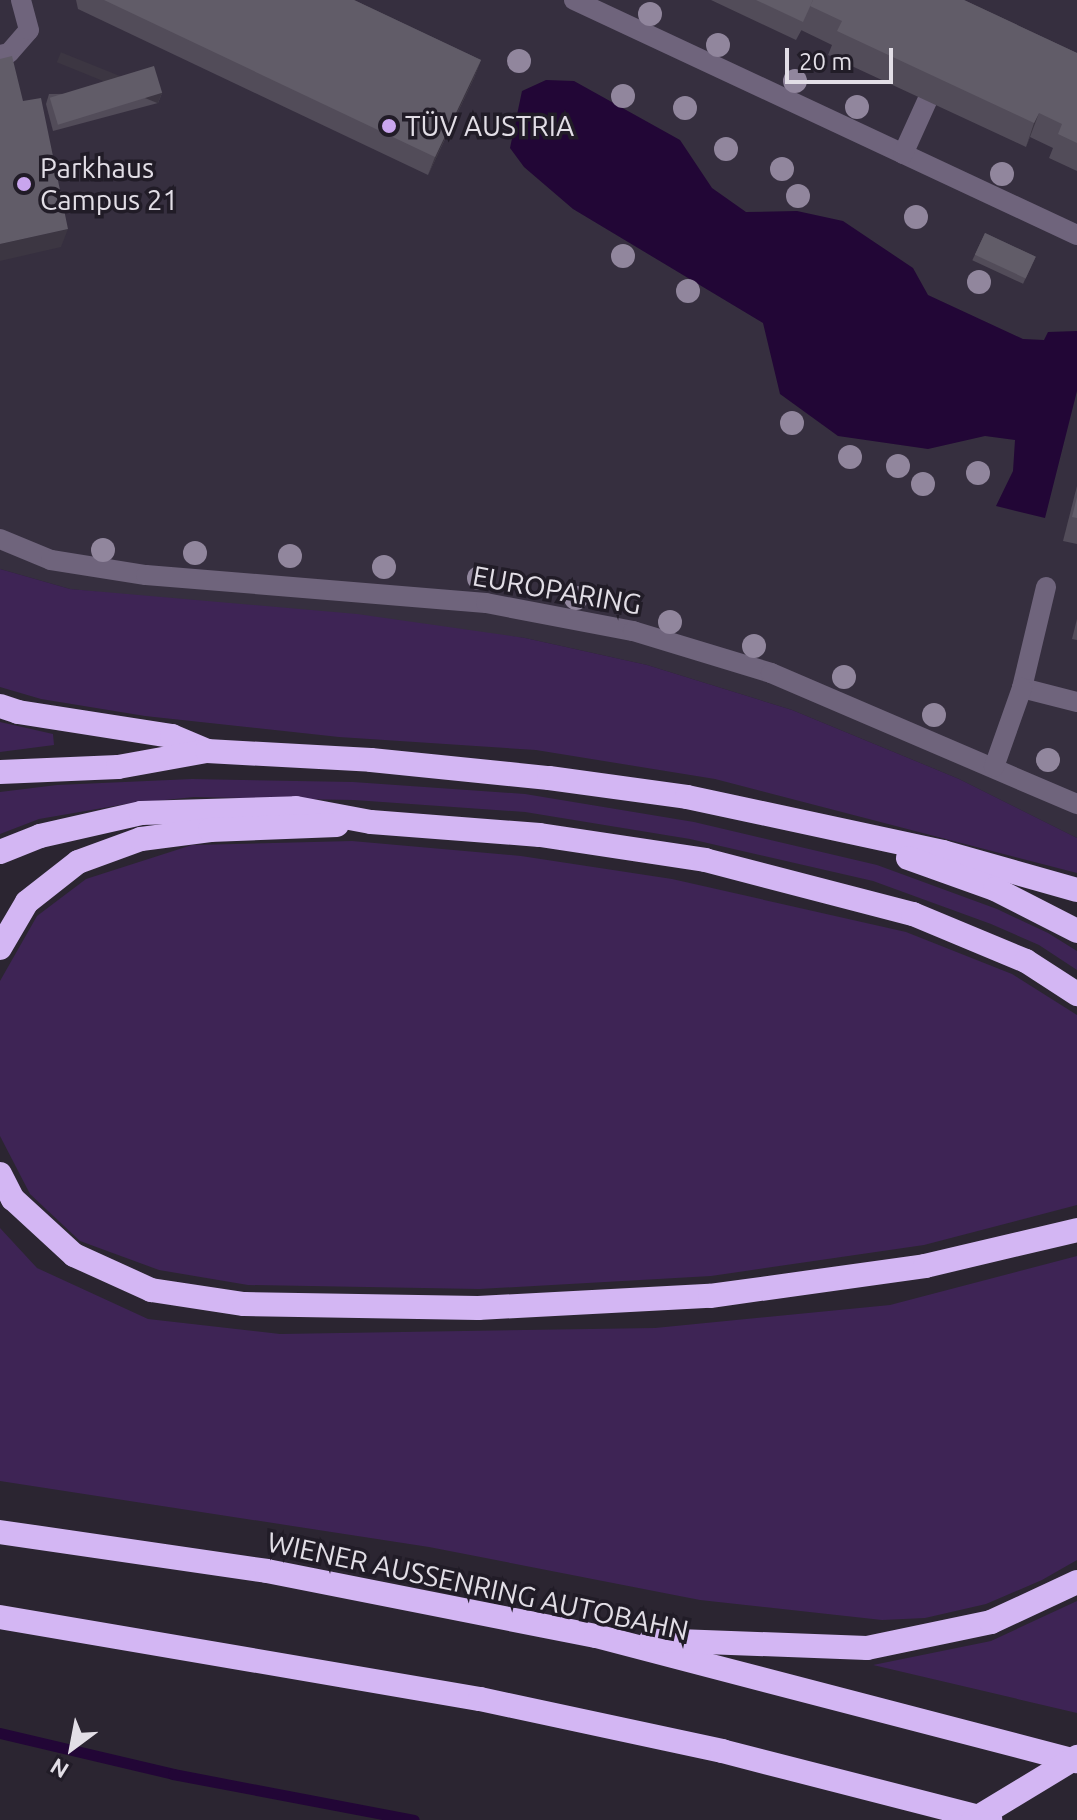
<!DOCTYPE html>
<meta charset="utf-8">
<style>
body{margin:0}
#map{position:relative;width:1077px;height:1820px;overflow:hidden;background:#2b2531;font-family:Ubuntu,sans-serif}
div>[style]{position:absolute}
.built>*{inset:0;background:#362f3f}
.green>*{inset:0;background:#3e2455}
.water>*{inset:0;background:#220636}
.stream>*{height:11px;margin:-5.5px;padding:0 5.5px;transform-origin:5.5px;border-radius:5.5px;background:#220636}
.minor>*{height:20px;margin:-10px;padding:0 10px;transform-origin:10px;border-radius:10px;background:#6f647c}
.highway>*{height:24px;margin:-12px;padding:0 12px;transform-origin:12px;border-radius:12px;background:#d3b6f3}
.highway-bridge>*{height:24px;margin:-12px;padding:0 12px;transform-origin:12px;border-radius:12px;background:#d3b6f3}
.trees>*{width:24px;height:24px;margin:-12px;border-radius:50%;background:#91869d}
.wall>*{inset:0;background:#524c59;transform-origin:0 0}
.shaded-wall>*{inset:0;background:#3c3642;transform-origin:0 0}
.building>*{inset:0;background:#615c68;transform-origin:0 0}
.dots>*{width:22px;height:22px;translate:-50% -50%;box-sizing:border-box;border:4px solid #211c27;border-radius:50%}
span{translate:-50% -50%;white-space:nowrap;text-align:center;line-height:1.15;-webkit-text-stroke:7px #211c27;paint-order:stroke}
.poi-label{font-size:28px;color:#e2dee6}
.left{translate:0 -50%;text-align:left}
.street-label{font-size:28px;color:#e2dee6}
.north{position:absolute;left:32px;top:1708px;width:80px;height:80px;-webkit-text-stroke:6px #211c27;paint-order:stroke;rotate:212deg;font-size:22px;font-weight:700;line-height:32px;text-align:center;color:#e2dee6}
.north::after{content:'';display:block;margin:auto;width:28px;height:36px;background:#e2dee6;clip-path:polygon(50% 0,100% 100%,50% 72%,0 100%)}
.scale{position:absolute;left:785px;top:48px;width:108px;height:36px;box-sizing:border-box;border:4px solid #e2dee6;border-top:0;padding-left:10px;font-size:24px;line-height:28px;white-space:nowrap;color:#e2dee6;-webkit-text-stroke:6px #211c27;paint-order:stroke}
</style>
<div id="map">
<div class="built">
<div style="clip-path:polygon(0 0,1077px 0,1077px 838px,959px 779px,792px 710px,647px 665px,525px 638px,70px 589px,0 569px)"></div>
</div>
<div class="green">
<div style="clip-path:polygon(0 569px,70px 589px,357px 614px,525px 638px,647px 665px,792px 710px,959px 779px,1077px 838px,1077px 873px,715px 779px,536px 750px,339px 737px,145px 716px,41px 699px,0 687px)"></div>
<div style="clip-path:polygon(0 722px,53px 734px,54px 745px,0 752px)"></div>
<div style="clip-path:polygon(192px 779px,353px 782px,525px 794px,694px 822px,877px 865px,997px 909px,1048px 933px,1077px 951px,1077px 970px,1039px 945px,991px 924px,873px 881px,690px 839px,525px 812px,354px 800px,194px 797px,126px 804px,39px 819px,0 834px,0 792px,57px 785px)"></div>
<div style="clip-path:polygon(352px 841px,521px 856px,672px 879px,906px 932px,1012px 974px,1077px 1015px,1077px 1205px,924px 1245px,711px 1276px,479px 1289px,248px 1285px,159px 1270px,80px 1241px,30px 1194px,0 1136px,0 981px,37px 916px,86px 879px,192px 845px)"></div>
<div style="clip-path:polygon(0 1228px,37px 1268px,148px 1319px,280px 1334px,655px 1328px,890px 1305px,1077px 1256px,1077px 1560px,1042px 1580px,986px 1604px,925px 1618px,882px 1620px,700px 1600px,429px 1547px,0 1481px)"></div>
<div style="clip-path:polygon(1077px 1601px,1077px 1713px,873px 1665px,991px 1641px)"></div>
</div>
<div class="water">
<div style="clip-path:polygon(546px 80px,574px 81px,680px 140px,712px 188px,746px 212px,797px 211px,843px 221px,913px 268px,928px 295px,1023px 339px,1044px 340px,1048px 332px,1077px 331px,1077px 391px,1045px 518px,996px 506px,1013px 471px,1015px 440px,985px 436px,928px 449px,838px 436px,780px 394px,763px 323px,573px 209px,524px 167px,510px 148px,522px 91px)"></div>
</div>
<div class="stream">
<div style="left:0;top:1733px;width:178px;rotate:13.3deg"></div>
<div style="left:173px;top:1774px;width:245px;rotate:10.8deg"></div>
</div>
<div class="minor">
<div style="left:574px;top:0;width:555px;rotate:25.04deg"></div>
<div style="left:0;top:55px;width:9px;rotate:-13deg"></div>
<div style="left:9px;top:53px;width:30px;rotate:-49deg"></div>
<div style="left:29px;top:30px;width:31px;rotate:-105deg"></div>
<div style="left:903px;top:154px;width:58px;rotate:-65.6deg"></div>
<div style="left:0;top:539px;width:55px;rotate:22.4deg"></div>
<div style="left:51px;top:560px;width:96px;rotate:9deg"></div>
<div style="left:146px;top:575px;width:341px;rotate:4.7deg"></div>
<div style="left:486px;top:603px;width:150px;rotate:10.8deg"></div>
<div style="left:633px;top:631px;width:144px;rotate:16.9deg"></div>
<div style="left:771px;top:673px;width:333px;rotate:23.2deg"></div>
<div style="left:1046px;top:587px;width:104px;rotate:103.4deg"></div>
<div style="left:1022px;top:688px;width:57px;rotate:14.3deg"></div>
<div style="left:994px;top:767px;width:84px;rotate:-70.5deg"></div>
</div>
<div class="highway">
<div style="left:0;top:706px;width:19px;rotate:18deg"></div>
<div style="left:18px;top:712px;width:156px;rotate:8.9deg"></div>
<div style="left:172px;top:736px;width:38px;rotate:23deg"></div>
<div style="left:0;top:772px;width:118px;rotate:-2.4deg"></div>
<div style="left:118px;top:767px;width:90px;rotate:-10.2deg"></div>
<div style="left:207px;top:751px;width:164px;rotate:3.1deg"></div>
<div style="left:371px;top:760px;width:179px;rotate:5.8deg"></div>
<div style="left:549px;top:778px;width:139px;rotate:7.8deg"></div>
<div style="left:687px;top:797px;width:262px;rotate:12.1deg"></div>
<div style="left:943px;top:852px;width:139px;rotate:15.8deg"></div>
<div style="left:0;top:852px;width:43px;rotate:-21.8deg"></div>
<div style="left:40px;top:836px;width:104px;rotate:-12.8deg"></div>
<div style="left:141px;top:813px;width:155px;rotate:-1.8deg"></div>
<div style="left:296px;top:808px;width:76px;rotate:10.6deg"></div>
<div style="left:371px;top:822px;width:169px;rotate:4.4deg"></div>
<div style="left:540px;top:835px;width:167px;rotate:8.6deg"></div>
<div style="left:705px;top:860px;width:215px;rotate:14.6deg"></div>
<div style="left:913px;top:914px;width:122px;rotate:22.6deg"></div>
<div style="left:1026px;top:961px;width:61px;rotate:32.9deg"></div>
<div style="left:908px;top:858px;width:92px;rotate:19.6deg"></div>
<div style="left:995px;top:889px;width:92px;rotate:27.1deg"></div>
<div style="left:0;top:948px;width:53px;rotate:-59.6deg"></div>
<div style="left:27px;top:902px;width:65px;rotate:-38.1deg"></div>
<div style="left:78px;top:862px;width:67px;rotate:-20.1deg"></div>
<div style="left:141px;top:839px;width:70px;rotate:-7.4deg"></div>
<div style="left:210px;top:830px;width:127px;rotate:-2.3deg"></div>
<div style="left:0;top:1174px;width:28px;rotate:63deg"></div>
<div style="left:13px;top:1199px;width:83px;rotate:42.6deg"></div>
<div style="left:74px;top:1255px;width:85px;rotate:24.4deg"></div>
<div style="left:151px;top:1290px;width:94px;rotate:8.6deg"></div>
<div style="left:244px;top:1304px;width:234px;rotate:1deg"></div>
<div style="left:478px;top:1308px;width:232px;rotate:-3deg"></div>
<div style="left:710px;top:1296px;width:217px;rotate:-7.9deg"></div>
<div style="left:925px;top:1266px;width:156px;rotate:-13.3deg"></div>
<div style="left:0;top:1532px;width:270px;rotate:8.3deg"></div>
<div style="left:267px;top:1571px;width:335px;rotate:11.2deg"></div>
<div style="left:596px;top:1636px;width:497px;rotate:14.6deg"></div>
<div style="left:0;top:1617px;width:487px;rotate:9.7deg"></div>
<div style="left:480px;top:1699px;width:248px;rotate:12.1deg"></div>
<div style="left:722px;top:1751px;width:277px;rotate:14.4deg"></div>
<div style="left:651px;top:1640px;width:216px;rotate:2.1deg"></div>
<div style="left:867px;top:1648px;width:127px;rotate:-11.8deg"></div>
<div style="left:991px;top:1622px;width:95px;rotate:-24.9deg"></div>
</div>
<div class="highway-bridge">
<div style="left:973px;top:1820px;width:122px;rotate:-31.2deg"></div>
</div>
<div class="trees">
<div style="left:650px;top:14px"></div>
<div style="left:718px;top:45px"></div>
<div style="left:519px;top:61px"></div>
<div style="left:795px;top:81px"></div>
<div style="left:623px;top:96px"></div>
<div style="left:857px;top:107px"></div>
<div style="left:685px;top:108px"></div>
<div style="left:726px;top:149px"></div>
<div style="left:782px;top:169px"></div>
<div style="left:1002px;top:174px"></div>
<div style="left:798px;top:196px"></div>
<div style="left:916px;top:217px"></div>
<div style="left:623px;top:256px"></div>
<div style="left:979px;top:282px"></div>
<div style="left:688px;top:291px"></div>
<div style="left:792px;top:423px"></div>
<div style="left:850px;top:457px"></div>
<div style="left:898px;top:466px"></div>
<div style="left:978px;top:473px"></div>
<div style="left:923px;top:484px"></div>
<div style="left:103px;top:550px"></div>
<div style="left:195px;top:553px"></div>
<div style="left:290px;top:556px"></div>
<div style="left:384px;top:567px"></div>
<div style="left:479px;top:578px"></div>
<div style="left:576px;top:598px"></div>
<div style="left:670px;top:622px"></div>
<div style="left:754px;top:646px"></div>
<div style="left:844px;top:677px"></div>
<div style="left:934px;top:715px"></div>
<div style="left:1048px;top:760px"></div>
</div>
<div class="wall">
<div style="clip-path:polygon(76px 0,354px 0,481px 60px,474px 78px,428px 175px,78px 9px)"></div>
<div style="clip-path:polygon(711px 0,964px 0,1077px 53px,1077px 171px,1049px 158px,1053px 148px,1030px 137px,1026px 147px,828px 55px,832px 45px,801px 30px,802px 29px,796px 40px)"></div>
<div style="clip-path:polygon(162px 93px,158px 103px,53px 131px,46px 104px,49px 94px)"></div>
<div style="left:985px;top:233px;width:56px;height:30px;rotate:25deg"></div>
<div style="clip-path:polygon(1077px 486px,1077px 544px,1063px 541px)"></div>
<div style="clip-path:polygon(1077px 619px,1077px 640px,1072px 639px)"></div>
</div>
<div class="shaded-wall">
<div style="clip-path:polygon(481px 60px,474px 78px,428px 175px,435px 157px)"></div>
<div style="left:162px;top:93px;width:11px;height:109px;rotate:112deg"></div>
<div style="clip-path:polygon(1039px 113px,1030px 137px,1026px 147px,1034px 123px)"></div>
<div style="clip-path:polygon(68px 229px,61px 247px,0 261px,0 244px)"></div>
</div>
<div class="building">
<div style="clip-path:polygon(104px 0,354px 0,481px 60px,435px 157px)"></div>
<div style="clip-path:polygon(756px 0,813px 0,803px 22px)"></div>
<div style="clip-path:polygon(813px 0,964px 0,1077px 53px,1077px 143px,1058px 134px,1062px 124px,1039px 113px,1034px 123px,837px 31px,842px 21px,810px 6px)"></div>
<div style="clip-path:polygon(12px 56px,23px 101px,41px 98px,68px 229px,0 244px,0 59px)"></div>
<div style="left:154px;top:66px;width:28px;height:109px;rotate:73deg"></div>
<div style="left:985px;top:233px;width:56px;height:24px;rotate:25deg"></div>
<div style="clip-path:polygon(1077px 497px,1077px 518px,1072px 517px)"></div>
</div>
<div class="dots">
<div style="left:389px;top:126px;background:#c9a5ee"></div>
<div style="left:24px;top:184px;background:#c9a5ee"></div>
</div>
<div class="poi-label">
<span class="left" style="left:405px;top:126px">TÜV AUSTRIA</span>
<span class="left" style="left:40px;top:184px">Parkhaus<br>Campus 21</span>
</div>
<div class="street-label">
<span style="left:557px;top:590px;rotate:10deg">EUROPARING</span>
<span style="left:478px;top:1586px;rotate:12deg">WIENER AUSSENRING AUTOBAHN</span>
</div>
<div class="north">N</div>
<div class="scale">20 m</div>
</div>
